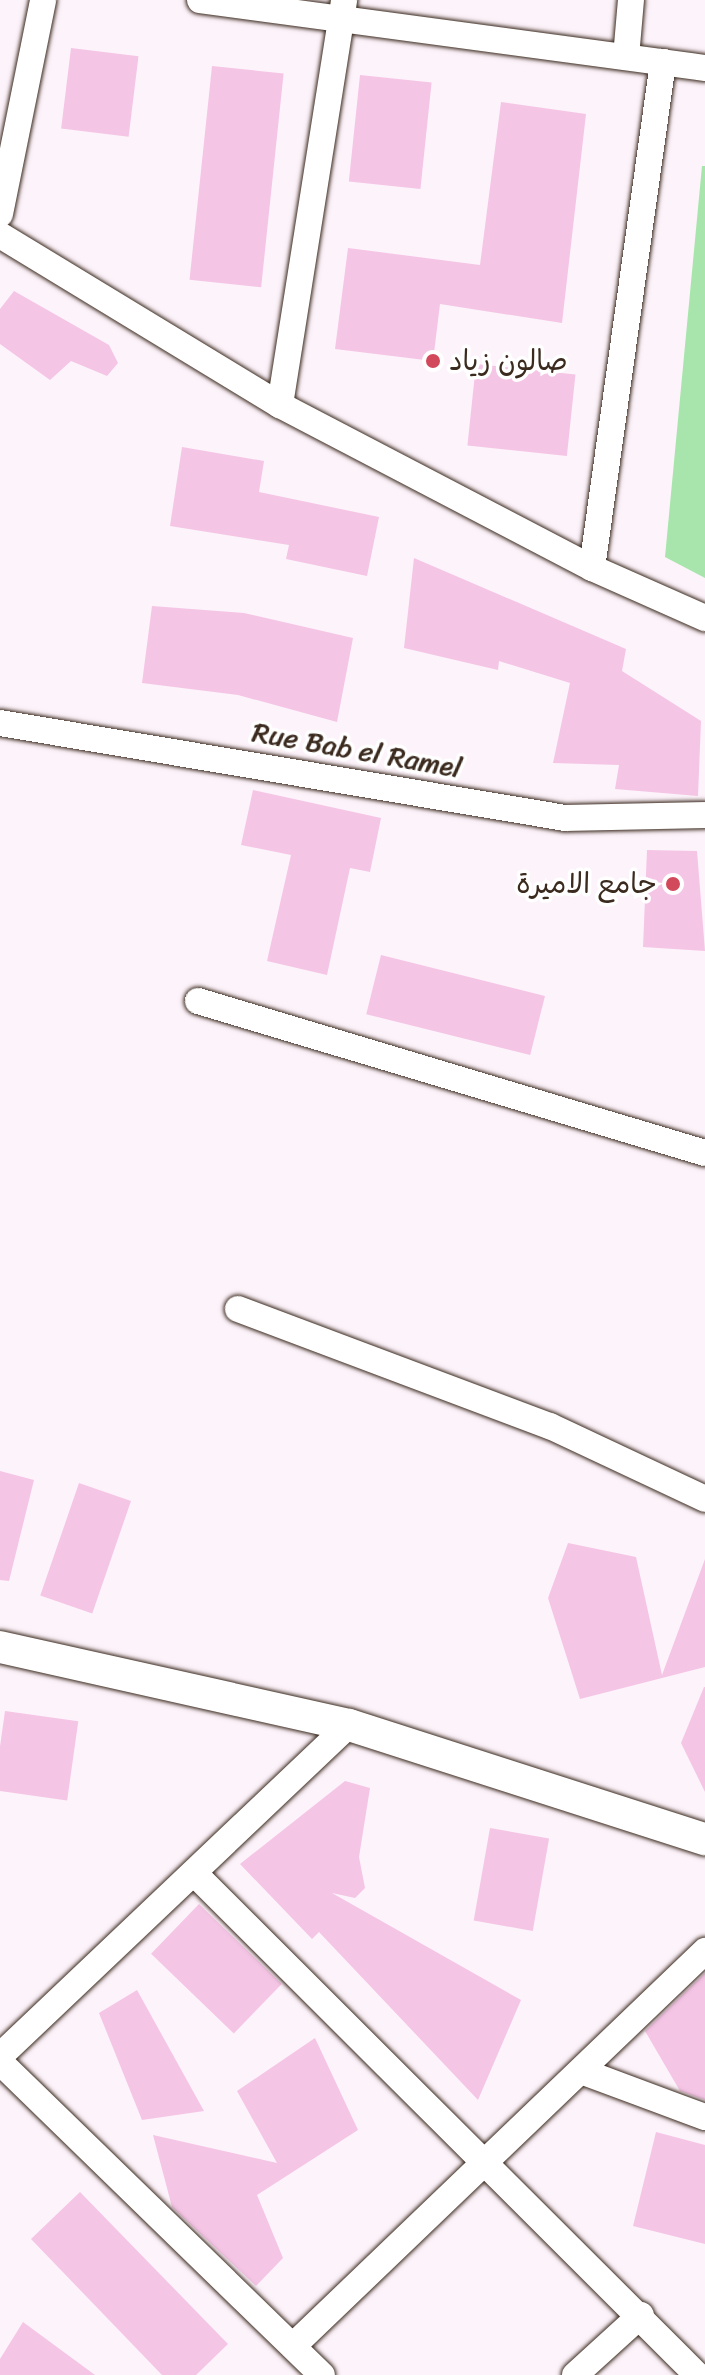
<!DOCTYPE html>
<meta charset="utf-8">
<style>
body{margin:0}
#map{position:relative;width:705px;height:2375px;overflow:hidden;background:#fdf3fa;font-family:Sriracha,"Playpen Sans Arabic",sans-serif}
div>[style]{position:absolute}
.green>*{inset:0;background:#a8e5ac}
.building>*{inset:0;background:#f5c5e6;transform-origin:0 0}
.roads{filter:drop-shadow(0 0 2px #3b2a1e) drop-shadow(0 0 2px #3b2a1e)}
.minor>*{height:26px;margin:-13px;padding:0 13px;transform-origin:13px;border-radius:13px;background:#fff}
.tertiary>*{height:32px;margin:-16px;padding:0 16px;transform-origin:16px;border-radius:16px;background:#fff}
.dots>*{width:22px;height:22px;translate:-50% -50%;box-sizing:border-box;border:4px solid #fff;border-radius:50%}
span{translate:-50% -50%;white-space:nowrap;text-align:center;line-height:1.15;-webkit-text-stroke:7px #fff;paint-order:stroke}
.poi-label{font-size:28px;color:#3b2a1e}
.left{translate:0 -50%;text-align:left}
.right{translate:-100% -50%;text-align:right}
.street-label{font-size:28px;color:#3b2a1e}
</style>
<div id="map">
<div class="green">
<div style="clip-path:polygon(702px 166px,705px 166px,705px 578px,665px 557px)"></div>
</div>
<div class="building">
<div style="left:71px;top:48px;width:68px;height:81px;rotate:7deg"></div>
<div style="left:212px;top:66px;width:72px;height:215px;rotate:6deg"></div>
<div style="left:360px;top:75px;width:72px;height:107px;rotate:6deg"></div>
<div style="clip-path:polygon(501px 102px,586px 114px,562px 323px,440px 304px,433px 361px,335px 349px,348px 248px,480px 265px)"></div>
<div style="clip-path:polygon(14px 291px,109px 345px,118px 363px,107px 376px,71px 361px,50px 380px,0 344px,0 309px)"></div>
<div style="left:476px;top:364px;width:100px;height:82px;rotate:6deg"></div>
<div style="clip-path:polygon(182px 447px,264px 461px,259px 492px,379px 517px,367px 576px,286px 559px,289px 545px,170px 526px)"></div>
<div style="clip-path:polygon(414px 558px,626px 649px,622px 671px,701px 721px,698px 796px,615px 789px,619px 765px,553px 763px,570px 683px,499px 661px,498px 670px,404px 648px)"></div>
<div style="clip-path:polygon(152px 606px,244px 613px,353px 638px,337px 722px,238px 695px,142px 683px)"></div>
<div style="clip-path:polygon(253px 790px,381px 818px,370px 872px,350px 868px,327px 975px,267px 961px,291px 855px,241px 845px)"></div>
<div style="clip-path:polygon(647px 850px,697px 851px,705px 951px,643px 947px)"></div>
<div style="left:381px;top:955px;width:169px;height:61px;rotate:14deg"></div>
<div style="clip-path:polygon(0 1471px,34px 1480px,9px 1581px,0 1580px)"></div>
<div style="left:79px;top:1483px;width:55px;height:119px;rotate:19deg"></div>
<div style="clip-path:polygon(568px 1543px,636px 1557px,662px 1675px,705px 1559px,705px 1667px,580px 1699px,548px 1598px)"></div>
<div style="clip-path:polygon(704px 1687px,705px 1687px,705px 1792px,681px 1743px)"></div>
<div style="left:5px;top:1711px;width:74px;height:80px;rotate:8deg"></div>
<div style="clip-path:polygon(345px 1781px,370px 1788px,359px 1857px,365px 1888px,355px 1898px,332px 1893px,521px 2000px,478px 2100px,319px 1932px,312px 1939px,240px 1864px)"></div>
<div style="left:490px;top:1828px;width:60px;height:94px;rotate:10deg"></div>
<div style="left:199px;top:1904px;width:115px;height:69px;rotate:44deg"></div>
<div style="clip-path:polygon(705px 1973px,705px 2100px,680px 2091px,645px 2031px)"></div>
<div style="clip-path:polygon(137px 1990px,204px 2111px,142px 2120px,99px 2013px)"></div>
<div style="clip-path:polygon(315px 2038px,358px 2130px,257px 2195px,283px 2258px,256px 2286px,172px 2207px,153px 2135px,277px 2163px,237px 2091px)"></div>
<div style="clip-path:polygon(656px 2132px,705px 2145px,705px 2244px,633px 2226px)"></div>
<div style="clip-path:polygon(80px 2192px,228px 2344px,196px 2375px,162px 2375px,31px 2239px)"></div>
<div style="clip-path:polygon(23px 2322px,95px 2375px,0 2375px,0 2359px)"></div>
</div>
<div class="roads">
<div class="minor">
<div style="left:200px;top:0;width:510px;rotate:7.67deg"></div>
<div style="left:626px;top:57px;width:57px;rotate:-85deg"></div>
<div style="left:0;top:214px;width:218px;rotate:-78.6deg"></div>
<div style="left:0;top:235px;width:328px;rotate:31.3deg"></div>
<div style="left:280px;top:405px;width:352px;rotate:27.6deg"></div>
<div style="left:592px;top:568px;width:124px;rotate:23.9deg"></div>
<div style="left:280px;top:405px;width:410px;rotate:-81deg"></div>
<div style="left:592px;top:568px;width:511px;rotate:-82.01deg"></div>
<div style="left:0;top:723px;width:573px;rotate:9.54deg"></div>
<div style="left:565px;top:818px;width:140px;rotate:-1.2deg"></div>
<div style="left:198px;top:1001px;width:529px;rotate:16.69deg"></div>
<div style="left:238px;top:1309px;width:333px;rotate:20.6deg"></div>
<div style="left:550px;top:1426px;width:171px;rotate:25.2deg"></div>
<div style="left:195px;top:1874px;width:709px;rotate:44.94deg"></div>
<div style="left:0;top:2056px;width:481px;rotate:-43.5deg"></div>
<div style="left:0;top:2062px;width:449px;rotate:44.2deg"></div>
<div style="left:581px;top:2071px;width:132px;rotate:20.4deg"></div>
<div style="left:293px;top:2346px;width:571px;rotate:-43.79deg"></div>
<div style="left:575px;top:2375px;width:89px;rotate:-42.3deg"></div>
</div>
<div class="tertiary">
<div style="left:0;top:1647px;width:358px;rotate:12.6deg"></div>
<div style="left:349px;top:1725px;width:374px;rotate:17.8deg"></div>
</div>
</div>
<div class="dots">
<div style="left:433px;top:361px;background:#d1495b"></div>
<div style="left:673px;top:884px;background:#d1495b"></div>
</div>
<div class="poi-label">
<span class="left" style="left:449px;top:361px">صالون زياد</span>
<span class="right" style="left:657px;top:884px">جامع الاميرة</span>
</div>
<div class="street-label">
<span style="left:357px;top:750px;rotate:10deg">Rue Bab el Ramel</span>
</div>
</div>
